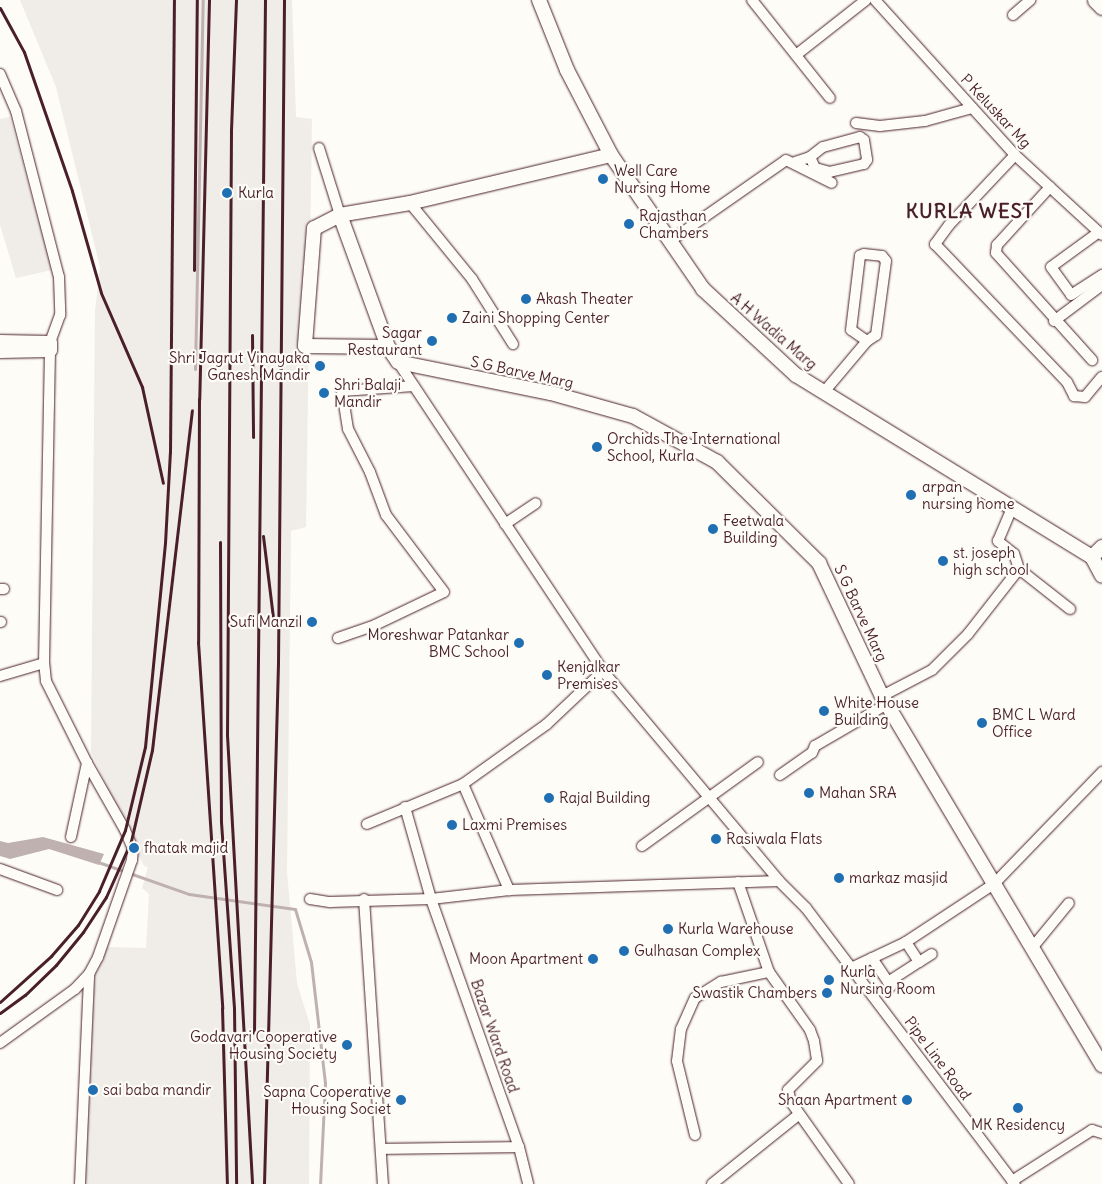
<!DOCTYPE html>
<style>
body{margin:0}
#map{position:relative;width:1102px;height:1184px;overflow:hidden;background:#fdfcf7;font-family:Delius,sans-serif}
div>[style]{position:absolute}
.built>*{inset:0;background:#f0ece8}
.water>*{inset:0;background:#c0b1b1}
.stream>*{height:3px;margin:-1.5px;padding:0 1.5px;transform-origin:1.5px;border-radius:1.5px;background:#c0b1b1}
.roads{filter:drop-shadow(0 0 1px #4a1f2b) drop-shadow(0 0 1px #4a1f2b)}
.street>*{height:10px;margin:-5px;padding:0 5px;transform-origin:5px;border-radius:5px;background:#fdfcf7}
.secondary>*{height:14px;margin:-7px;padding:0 7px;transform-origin:7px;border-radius:7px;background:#fdfcf7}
.primary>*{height:15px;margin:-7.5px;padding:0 7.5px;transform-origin:7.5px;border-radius:7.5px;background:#fdfcf7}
.rail>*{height:3px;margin:-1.5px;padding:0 1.5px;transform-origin:1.5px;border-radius:1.5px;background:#4a1f2b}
.dots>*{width:14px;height:14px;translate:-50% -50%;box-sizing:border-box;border:2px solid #fdfcf7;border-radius:50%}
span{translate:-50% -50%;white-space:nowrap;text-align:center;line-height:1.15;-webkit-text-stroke:4.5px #fdfcf7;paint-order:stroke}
.street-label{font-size:15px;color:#4a1f2b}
.poi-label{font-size:15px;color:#4a1f2b}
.left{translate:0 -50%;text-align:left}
.right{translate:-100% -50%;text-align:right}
.district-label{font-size:20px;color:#4a1f2b;font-weight:700;letter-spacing:1px}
</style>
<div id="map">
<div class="built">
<div style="clip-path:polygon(20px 0,292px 0,296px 117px,312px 119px,306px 527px,291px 531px,287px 872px,297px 983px,310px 1025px,309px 1184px,85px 1184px,85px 1112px,95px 975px,107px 947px,146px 948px,149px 894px,142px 888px,148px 867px,144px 866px,91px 752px,95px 311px,100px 267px,56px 87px)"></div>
<div style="clip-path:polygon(10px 117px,52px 270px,16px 278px,0 225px,0 119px)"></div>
</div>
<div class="water">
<div style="clip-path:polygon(43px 837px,104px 854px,99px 865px,49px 849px,10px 859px,0 856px,0 841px,8px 843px)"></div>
</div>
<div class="stream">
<div style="left:195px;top:369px;width:369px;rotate:-88.8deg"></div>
<div style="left:98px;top:862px;width:96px;rotate:19.4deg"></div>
<div style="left:189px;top:894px;width:107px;rotate:8.1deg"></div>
<div style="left:295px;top:909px;width:55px;rotate:73.2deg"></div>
<div style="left:311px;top:962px;width:122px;rotate:83.4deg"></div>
<div style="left:325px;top:1083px;width:101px;rotate:92.8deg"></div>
</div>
<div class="roads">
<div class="street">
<div style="left:752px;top:0;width:125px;rotate:51.5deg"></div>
<div style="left:875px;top:0;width:209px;rotate:47.9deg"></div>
<div style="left:1015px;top:155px;width:118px;rotate:42.6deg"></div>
<div style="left:1013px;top:15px;width:23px;rotate:-41deg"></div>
<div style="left:796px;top:55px;width:89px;rotate:-38.2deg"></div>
<div style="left:0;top:74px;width:40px;rotate:66.6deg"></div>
<div style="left:16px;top:111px;width:171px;rotate:75.5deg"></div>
<div style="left:59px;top:277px;width:38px;rotate:88deg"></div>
<div style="left:60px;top:315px;width:30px;rotate:110deg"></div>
<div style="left:856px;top:123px;width:24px;rotate:7deg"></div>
<div style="left:880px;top:126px;width:45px;rotate:-6.3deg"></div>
<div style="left:925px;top:121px;width:49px;rotate:-15.5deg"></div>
<div style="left:319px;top:148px;width:70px;rotate:72.6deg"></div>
<div style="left:1015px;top:155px;width:96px;rotate:133.3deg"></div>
<div style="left:949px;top:225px;width:24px;rotate:126deg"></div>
<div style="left:935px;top:244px;width:191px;rotate:46.3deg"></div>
<div style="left:1067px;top:382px;width:16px;rotate:63deg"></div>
<div style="left:1074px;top:396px;width:11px;rotate:5deg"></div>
<div style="left:1085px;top:397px;width:26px;rotate:-50deg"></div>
<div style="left:795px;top:162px;width:16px;rotate:-18deg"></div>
<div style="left:810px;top:157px;width:16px;rotate:-38deg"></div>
<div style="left:823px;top:147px;width:38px;rotate:-15deg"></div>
<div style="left:860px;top:137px;width:5px;rotate:37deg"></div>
<div style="left:864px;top:140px;width:20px;rotate:81deg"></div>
<div style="left:867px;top:160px;width:5px;rotate:127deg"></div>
<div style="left:864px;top:164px;width:35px;rotate:167deg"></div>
<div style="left:830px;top:172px;width:16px;rotate:-165deg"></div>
<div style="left:815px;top:168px;width:12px;rotate:-114deg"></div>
<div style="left:1050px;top:187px;width:79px;rotate:132.4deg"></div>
<div style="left:997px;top:245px;width:8px;rotate:97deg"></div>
<div style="left:996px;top:253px;width:144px;rotate:48.1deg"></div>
<div style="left:410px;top:203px;width:98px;rotate:50.8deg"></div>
<div style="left:472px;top:279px;width:77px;rotate:57.8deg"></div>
<div style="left:1099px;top:232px;width:59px;rotate:143.9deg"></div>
<div style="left:1051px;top:267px;width:34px;rotate:54deg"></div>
<div style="left:1071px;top:295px;width:37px;rotate:-33deg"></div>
<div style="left:670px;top:241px;width:141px;rotate:-34.9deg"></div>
<div style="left:786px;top:160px;width:51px;rotate:26.6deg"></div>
<div style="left:1054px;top:321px;width:60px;rotate:-36.9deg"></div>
<div style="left:398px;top:362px;width:371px;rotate:56.4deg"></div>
<div style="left:603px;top:671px;width:274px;rotate:50deg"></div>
<div style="left:779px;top:881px;width:38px;rotate:45deg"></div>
<div style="left:806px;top:908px;width:346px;rotate:52.9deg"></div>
<div style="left:824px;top:392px;width:67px;rotate:-49.9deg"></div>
<div style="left:867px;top:341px;width:19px;rotate:-145deg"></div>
<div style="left:851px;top:330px;width:75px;rotate:-83.1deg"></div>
<div style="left:860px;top:256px;width:4px;rotate:-27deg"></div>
<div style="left:864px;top:254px;width:18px;rotate:6deg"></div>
<div style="left:882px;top:256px;width:6px;rotate:51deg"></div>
<div style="left:886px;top:261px;width:75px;rotate:97.7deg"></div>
<div style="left:876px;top:335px;width:11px;rotate:146deg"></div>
<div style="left:505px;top:524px;width:37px;rotate:-34deg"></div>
<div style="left:1019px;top:569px;width:65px;rotate:38.1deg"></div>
<div style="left:0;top:589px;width:4px"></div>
<div style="left:0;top:622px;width:1px"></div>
<div style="left:338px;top:638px;width:39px;rotate:-19deg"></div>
<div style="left:375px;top:625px;width:76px;rotate:-25.6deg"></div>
<div style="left:444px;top:592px;width:96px;rotate:-127deg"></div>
<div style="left:386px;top:515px;width:46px;rotate:-110.4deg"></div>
<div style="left:370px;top:472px;width:48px;rotate:-117.1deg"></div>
<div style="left:348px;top:429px;width:38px;rotate:-99deg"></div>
<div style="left:342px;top:391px;width:72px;rotate:-4deg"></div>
<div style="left:0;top:676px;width:46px;rotate:-16.5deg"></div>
<div style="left:882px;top:696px;width:56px;rotate:-27.5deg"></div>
<div style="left:932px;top:670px;width:51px;rotate:-45deg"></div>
<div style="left:968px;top:634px;width:83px;rotate:-51.9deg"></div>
<div style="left:1019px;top:569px;width:16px;rotate:-108deg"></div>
<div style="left:1014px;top:554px;width:21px;rotate:-141deg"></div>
<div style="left:998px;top:541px;width:36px;rotate:-67deg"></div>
<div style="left:780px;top:775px;width:39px;rotate:-35deg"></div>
<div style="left:812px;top:753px;width:8px;rotate:-67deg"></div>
<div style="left:815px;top:746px;width:83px;rotate:-30.3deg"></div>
<div style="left:463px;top:784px;width:116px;rotate:66.5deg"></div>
<div style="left:405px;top:807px;width:96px;rotate:74.2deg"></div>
<div style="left:431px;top:899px;width:263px;rotate:70.5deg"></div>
<div style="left:519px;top:1147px;width:38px;rotate:76deg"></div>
<div style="left:367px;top:824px;width:104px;rotate:-22.6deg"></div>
<div style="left:463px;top:784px;width:103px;rotate:-35.5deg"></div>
<div style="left:547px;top:724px;width:77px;rotate:-43.4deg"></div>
<div style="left:71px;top:837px;width:76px;rotate:-77.8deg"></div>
<div style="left:642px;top:846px;width:143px;rotate:-35.9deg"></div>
<div style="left:0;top:869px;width:61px;rotate:20.2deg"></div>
<div style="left:738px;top:882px;width:95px;rotate:71deg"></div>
<div style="left:769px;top:972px;width:71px;rotate:54.7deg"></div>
<div style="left:810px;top:1030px;width:12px;rotate:70deg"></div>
<div style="left:814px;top:1041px;width:20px;rotate:81deg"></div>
<div style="left:817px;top:1061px;width:41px;rotate:135deg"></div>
<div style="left:788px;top:1090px;width:12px;rotate:76deg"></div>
<div style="left:791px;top:1102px;width:100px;rotate:54.7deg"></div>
<div style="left:310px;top:899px;width:20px;rotate:9deg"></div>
<div style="left:330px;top:902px;width:101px;rotate:-1.7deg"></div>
<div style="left:431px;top:899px;width:79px;rotate:-6.6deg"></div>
<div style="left:509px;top:890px;width:270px;rotate:-1.9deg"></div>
<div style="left:364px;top:899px;width:286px;rotate:86.2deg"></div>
<div style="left:1032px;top:948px;width:58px;rotate:-50.6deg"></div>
<div style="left:872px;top:958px;width:34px;rotate:56deg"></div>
<div style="left:919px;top:962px;width:15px;rotate:-32deg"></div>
<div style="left:851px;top:968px;width:61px;rotate:-25.3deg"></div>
<div style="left:906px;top:942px;width:105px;rotate:-33.4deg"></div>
<div style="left:994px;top:884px;width:156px;rotate:-46deg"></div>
<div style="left:888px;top:982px;width:37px;rotate:-33deg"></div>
<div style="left:919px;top:962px;width:24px;rotate:-123deg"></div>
<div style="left:0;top:1043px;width:92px;rotate:-35.8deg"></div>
<div style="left:75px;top:989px;width:21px;rotate:-47deg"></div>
<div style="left:89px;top:974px;width:19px;rotate:-62deg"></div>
<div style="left:98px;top:957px;width:103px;rotate:-70.7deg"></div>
<div style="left:132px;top:860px;width:11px;rotate:-85deg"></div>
<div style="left:133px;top:849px;width:21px;rotate:-113deg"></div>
<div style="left:125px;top:830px;width:77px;rotate:-119.6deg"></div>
<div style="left:87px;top:763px;width:92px;rotate:-116.6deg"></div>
<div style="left:46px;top:681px;width:18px;rotate:-96deg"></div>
<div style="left:44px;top:663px;width:313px;rotate:-88.9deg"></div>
<div style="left:695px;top:1135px;width:76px;rotate:-103.7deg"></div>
<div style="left:677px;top:1061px;width:32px;rotate:-83deg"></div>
<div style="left:681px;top:1029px;width:34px;rotate:-66deg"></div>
<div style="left:695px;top:998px;width:31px;rotate:-32deg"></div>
<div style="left:721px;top:982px;width:49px;rotate:-11.8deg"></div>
<div style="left:381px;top:1149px;width:138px;rotate:-0.8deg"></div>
<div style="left:1012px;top:1181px;width:95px;rotate:-32.5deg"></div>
<div style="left:1092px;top:1130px;width:10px;rotate:17deg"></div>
<div style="left:80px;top:1184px;width:210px;rotate:-87.5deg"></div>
<div style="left:712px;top:1184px;width:110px;rotate:-38.7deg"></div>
</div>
<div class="secondary">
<div style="left:539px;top:0;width:75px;rotate:68.2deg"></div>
<div style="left:567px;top:70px;width:96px;rotate:62.6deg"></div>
<div style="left:611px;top:155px;width:163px;rotate:55.5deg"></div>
<div style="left:703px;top:289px;width:127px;rotate:42.8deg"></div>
<div style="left:796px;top:375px;width:347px;rotate:31.6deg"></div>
<div style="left:1092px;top:557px;width:21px;rotate:62deg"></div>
<div style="left:611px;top:155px;width:207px;rotate:166.6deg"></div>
<div style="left:410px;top:203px;width:71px;rotate:170.3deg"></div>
<div style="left:340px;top:215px;width:140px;rotate:70deg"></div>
<div style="left:388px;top:347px;width:18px;rotate:56deg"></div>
<div style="left:398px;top:362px;width:156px;rotate:11.5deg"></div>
<div style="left:551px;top:393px;width:85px;rotate:15.7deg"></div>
<div style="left:633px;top:416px;width:96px;rotate:28.7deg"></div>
<div style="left:717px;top:462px;width:144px;rotate:44.7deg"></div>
<div style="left:819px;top:563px;width:147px;rotate:64.7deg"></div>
<div style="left:882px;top:696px;width:430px;rotate:59.2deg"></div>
<div style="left:340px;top:215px;width:29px;rotate:153deg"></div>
<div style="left:314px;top:228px;width:118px;rotate:94.4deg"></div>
<div style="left:305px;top:346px;width:83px;rotate:0.7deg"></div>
<div style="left:0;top:342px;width:50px;rotate:1.1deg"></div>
<div style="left:50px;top:343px;width:7px;rotate:90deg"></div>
<div style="left:50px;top:350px;width:50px;rotate:178.9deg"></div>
<div style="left:1092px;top:557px;width:14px;rotate:-45deg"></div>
</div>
<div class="primary">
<div style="left:1095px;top:0;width:10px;rotate:45deg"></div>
</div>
</div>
<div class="rail">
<div style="left:209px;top:0;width:399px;rotate:91.4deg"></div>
<div style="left:199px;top:399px;width:243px;rotate:90.2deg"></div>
<div style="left:198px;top:642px;width:367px;rotate:86.2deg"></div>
<div style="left:222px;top:1008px;width:176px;rotate:88.4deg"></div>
<div style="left:236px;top:0;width:132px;rotate:92.2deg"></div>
<div style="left:231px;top:132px;width:603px;rotate:90.38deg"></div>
<div style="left:227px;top:735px;width:450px;rotate:86.8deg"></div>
<div style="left:0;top:8px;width:50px;rotate:61.4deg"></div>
<div style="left:24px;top:52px;width:147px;rotate:70.9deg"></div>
<div style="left:72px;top:191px;width:106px;rotate:74.1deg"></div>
<div style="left:101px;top:293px;width:103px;rotate:66.4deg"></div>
<div style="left:142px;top:387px;width:98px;rotate:77.7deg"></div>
<div style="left:194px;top:270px;width:270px;rotate:-89.4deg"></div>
<div style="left:252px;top:335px;width:102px;rotate:89.4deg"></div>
<div style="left:263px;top:536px;width:83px;rotate:83deg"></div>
<div style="left:220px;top:542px;width:280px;rotate:89.8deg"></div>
<div style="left:221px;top:822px;width:186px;rotate:86deg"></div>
<div style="left:234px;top:1008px;width:176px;rotate:89.3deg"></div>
<div style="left:0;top:1002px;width:69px;rotate:-42deg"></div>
<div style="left:51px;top:956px;width:41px;rotate:-48.9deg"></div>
<div style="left:78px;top:925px;width:40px;rotate:-58deg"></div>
<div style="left:99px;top:891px;width:66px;rotate:-66.9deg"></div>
<div style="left:125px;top:830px;width:85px;rotate:-76.5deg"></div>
<div style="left:145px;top:747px;width:205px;rotate:-84.4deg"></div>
<div style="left:165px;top:543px;width:91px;rotate:-86.9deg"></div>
<div style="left:170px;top:452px;width:452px;rotate:-89.5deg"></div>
<div style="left:0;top:1013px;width:31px;rotate:-36deg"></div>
<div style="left:25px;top:995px;width:43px;rotate:-44.1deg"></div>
<div style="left:56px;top:965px;width:43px;rotate:-50.7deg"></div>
<div style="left:83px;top:932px;width:42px;rotate:-56.7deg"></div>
<div style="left:106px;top:897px;width:61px;rotate:-65.9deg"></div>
<div style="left:131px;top:841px;width:93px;rotate:-77deg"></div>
<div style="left:152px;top:750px;width:342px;rotate:-83.3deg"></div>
<div style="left:254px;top:1033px;width:1033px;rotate:-89.39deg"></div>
<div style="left:264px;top:1184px;width:521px;rotate:-88.46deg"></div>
<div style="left:278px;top:663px;width:663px;rotate:-89.48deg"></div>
</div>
<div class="dots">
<div style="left:603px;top:179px;background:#1f6fb2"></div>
<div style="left:227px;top:193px;background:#1f6fb2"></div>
<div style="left:629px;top:224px;background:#1f6fb2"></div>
<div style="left:526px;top:299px;background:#1f6fb2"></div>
<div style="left:452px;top:318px;background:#1f6fb2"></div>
<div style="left:432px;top:341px;background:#1f6fb2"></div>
<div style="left:320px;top:366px;background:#1f6fb2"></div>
<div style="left:324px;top:393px;background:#1f6fb2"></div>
<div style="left:597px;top:447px;background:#1f6fb2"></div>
<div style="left:911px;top:495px;background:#1f6fb2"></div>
<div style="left:713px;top:529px;background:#1f6fb2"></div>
<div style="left:943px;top:561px;background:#1f6fb2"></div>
<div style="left:312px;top:622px;background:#1f6fb2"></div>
<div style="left:519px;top:643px;background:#1f6fb2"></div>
<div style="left:547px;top:675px;background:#1f6fb2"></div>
<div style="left:824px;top:711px;background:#1f6fb2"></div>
<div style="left:982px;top:723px;background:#1f6fb2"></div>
<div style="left:809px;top:793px;background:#1f6fb2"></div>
<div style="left:549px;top:798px;background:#1f6fb2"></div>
<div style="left:452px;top:825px;background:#1f6fb2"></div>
<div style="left:716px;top:839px;background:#1f6fb2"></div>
<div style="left:134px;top:848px;background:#1f6fb2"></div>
<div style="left:839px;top:878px;background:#1f6fb2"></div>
<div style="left:668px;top:929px;background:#1f6fb2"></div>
<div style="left:624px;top:951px;background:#1f6fb2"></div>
<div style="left:593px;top:959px;background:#1f6fb2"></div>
<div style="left:829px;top:980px;background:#1f6fb2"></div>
<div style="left:827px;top:993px;background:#1f6fb2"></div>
<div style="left:347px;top:1045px;background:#1f6fb2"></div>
<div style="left:93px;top:1090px;background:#1f6fb2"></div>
<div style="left:401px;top:1100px;background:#1f6fb2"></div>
<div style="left:907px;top:1100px;background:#1f6fb2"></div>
<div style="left:1018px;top:1108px;background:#1f6fb2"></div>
</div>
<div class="street-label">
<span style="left:996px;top:111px;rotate:47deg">P Keluskar Mg</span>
<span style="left:774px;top:331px;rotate:41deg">A H Wadia Marg</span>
<span style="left:522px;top:372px;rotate:12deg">S G Barve Marg</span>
<span style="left:861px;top:613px;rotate:65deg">S G Barve Marg</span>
<span style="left:495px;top:1036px;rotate:71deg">Bazar Ward Road</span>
<span style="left:938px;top:1058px;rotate:53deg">Pipe Line Road</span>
</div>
<div class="poi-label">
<span class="left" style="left:614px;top:179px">Well Care<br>Nursing Home</span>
<span class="left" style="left:238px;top:193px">Kurla</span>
<span class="left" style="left:639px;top:224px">Rajasthan<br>Chambers</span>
<span class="left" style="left:536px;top:299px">Akash Theater</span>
<span class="left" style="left:462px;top:318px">Zaini Shopping Center</span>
<span class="right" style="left:422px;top:341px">Sagar<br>Restaurant</span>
<span class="right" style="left:310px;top:366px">Shri Jagrut Vinayaka<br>Ganesh Mandir</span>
<span class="left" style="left:334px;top:393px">Shri Balaji<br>Mandir</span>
<span class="left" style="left:607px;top:447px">Orchids The International<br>School, Kurla</span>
<span class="left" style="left:922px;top:495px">arpan<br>nursing home</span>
<span class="left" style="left:723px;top:529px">Feetwala<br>Building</span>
<span class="left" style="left:953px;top:561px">st. joseph<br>high school</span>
<span class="right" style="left:302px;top:622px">Sufi Manzil</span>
<span class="right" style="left:509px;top:643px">Moreshwar Patankar<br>BMC School</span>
<span class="left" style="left:557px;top:675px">Kenjalkar<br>Premises</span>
<span class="left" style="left:834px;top:711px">White House<br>Building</span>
<span class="left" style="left:992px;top:723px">BMC L Ward<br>Office</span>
<span class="left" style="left:819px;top:793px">Mahan SRA</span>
<span class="left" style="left:559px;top:798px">Rajal Building</span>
<span class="left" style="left:462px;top:825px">Laxmi Premises</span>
<span class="left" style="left:726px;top:839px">Rasiwala Flats</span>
<span class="left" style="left:144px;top:848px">fhatak majid</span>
<span class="left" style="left:849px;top:878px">markaz masjid</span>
<span class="left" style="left:678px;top:929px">Kurla Warehouse</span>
<span class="left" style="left:634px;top:951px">Gulhasan Complex</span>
<span class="right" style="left:583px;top:959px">Moon Apartment</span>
<span class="left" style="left:840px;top:980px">Kurla<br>Nursing Room</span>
<span class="right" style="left:817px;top:993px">Swastik Chambers</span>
<span class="right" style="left:337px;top:1045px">Godavari Cooperative<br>Housing Society</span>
<span class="left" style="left:103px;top:1090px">sai baba mandir</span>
<span class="right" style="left:391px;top:1100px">Sapna Cooperative<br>Housing Societ</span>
<span class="right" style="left:897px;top:1100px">Shaan Apartment</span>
<span style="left:1018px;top:1125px">MK Residency</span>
</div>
<div class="district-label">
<span style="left:970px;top:210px">KURLA WEST</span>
</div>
</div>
